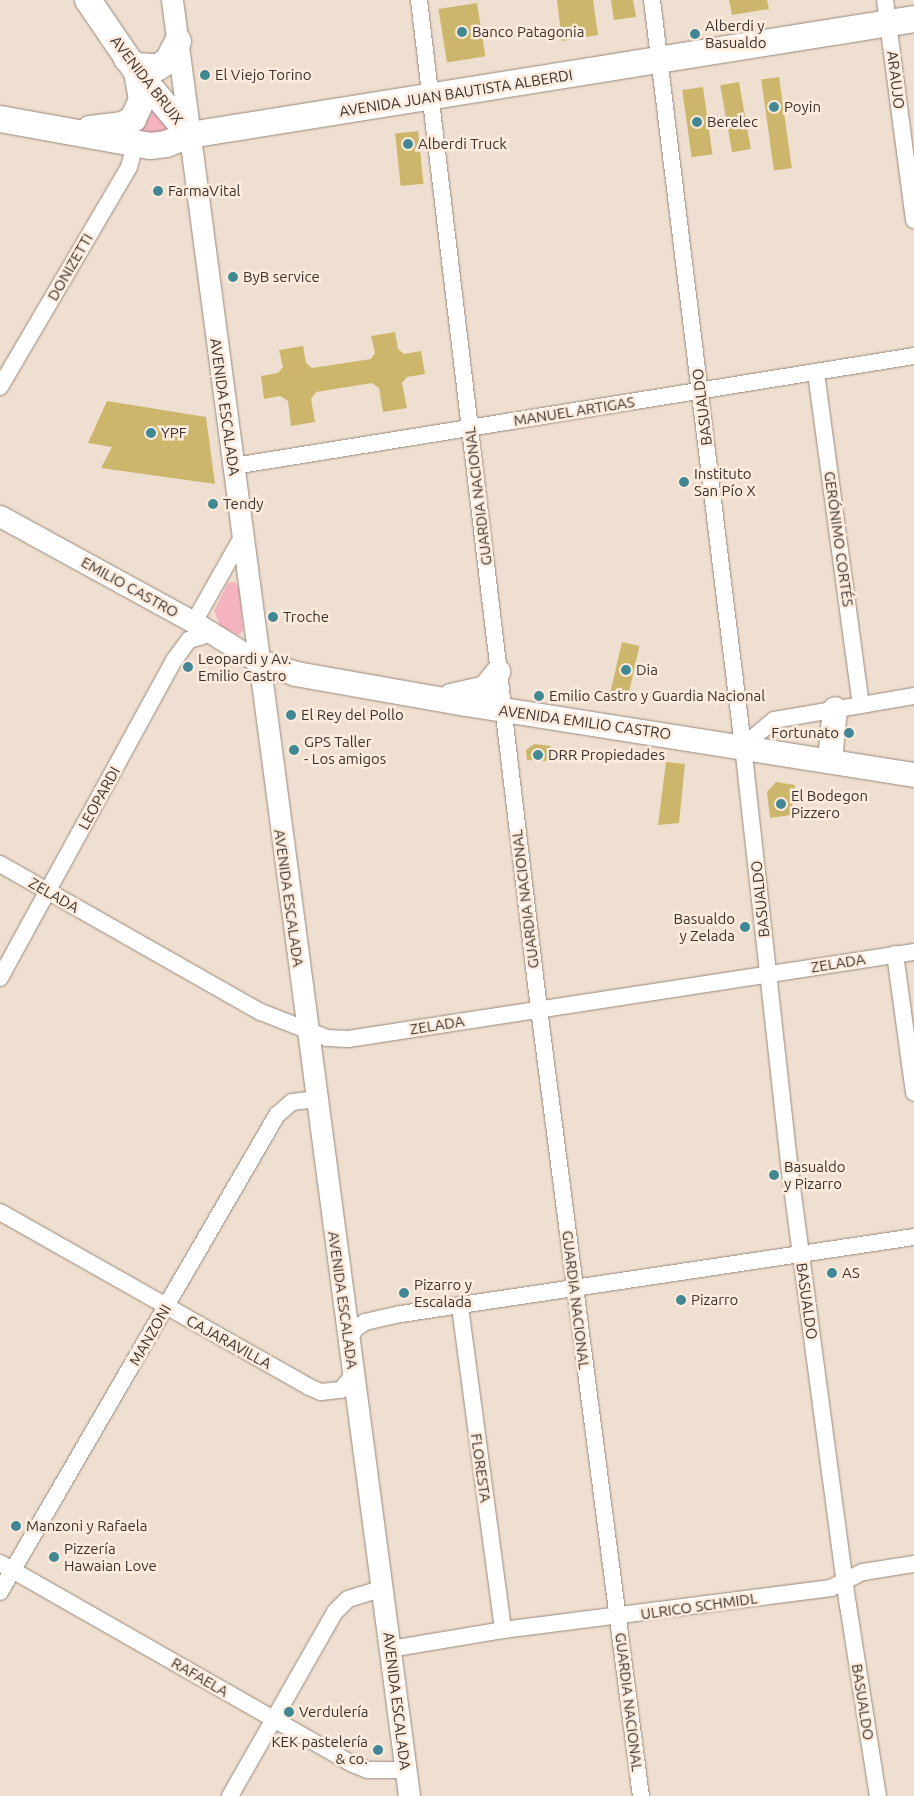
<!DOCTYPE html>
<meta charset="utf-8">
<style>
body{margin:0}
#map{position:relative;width:914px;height:1796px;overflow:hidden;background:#efdfd0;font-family:Ubuntu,sans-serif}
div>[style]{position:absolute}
.green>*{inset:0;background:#f5b2c0}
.building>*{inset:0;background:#cbb66c;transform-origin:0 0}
.roads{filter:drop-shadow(0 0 1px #98897c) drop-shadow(0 0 1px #98897c)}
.minor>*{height:16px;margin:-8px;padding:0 8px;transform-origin:8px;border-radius:8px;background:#fff}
.tertiary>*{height:21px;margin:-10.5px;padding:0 10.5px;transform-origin:10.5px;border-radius:10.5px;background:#fff}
.secondary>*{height:24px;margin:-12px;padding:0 12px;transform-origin:12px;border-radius:12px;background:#fff}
.primary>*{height:26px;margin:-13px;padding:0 13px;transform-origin:13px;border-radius:13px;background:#fff}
.dots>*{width:14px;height:14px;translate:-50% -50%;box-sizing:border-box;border:2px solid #fdecdd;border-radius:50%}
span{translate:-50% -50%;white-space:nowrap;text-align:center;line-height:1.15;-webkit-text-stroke:5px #fdecdd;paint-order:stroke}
.poi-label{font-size:15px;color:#3a332e}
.left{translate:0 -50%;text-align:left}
.right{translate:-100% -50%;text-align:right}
.street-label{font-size:15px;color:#3a332e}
</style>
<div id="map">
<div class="green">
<div style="clip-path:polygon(148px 104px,168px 126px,165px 132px,160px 136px,115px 134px)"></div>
<div style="clip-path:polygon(235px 582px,239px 587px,243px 630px,239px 635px,220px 626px,214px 611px,228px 583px)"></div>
</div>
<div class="building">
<div style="clip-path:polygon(557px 0,593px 0,598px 35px,562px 41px)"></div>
<div style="clip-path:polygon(611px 0,633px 0,636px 17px,614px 20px)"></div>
<div style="clip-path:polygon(729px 0,767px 0,769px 9px,732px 15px)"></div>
<div style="left:477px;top:3px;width:54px;height:39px;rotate:81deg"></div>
<div style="left:779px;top:77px;width:92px;height:18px;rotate:82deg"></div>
<div style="left:739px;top:82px;width:68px;height:19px;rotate:80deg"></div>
<div style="left:703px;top:87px;width:68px;height:21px;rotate:82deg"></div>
<div style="left:418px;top:131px;width:53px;height:23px;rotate:84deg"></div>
<div style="clip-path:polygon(395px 332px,398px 349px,404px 354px,421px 351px,425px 374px,407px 377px,402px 383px,407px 408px,383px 412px,379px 388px,372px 383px,316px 392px,311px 399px,315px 422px,291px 426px,288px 401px,280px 396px,264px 399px,261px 376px,278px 373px,283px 367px,279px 350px,303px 346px,306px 363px,312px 368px,371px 359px,375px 353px,371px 336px)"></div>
<div style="clip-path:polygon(107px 401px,206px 417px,215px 484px,101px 468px,112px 447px,88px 443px)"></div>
<div style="left:622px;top:642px;width:18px;height:52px;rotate:13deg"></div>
<div style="clip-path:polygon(534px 744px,551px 746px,549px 761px,527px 760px,526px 750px)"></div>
<div style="clip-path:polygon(666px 762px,685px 764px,679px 823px,658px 825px)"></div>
<div style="clip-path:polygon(776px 782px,795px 785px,791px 815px,770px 818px,767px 792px)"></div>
</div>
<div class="roads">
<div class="minor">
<div style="left:419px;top:0;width:1016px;rotate:83.22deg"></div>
<div style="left:539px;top:1009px;width:794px;rotate:82.62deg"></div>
<div style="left:652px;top:0;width:752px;rotate:83.05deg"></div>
<div style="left:743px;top:746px;width:429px;rotate:83.7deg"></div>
<div style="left:790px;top:1172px;width:437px;rotate:82.4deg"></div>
<div style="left:848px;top:1605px;width:193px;rotate:81.1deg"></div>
<div style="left:885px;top:0;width:222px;rotate:82.5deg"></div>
<div style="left:816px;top:373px;width:335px;rotate:82.3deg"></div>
<div style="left:0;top:387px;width:255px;rotate:-59.6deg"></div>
<div style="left:129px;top:167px;width:23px;rotate:-75deg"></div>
<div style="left:234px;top:466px;width:689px;rotate:-9.19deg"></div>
<div style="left:194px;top:622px;width:95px;rotate:-60.5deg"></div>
<div style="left:743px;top:746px;width:40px;rotate:-40deg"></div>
<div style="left:774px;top:720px;width:142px;rotate:-9.7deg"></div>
<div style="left:0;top:864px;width:300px;rotate:29.6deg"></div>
<div style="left:261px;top:1012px;width:71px;rotate:21.5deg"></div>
<div style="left:327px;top:1038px;width:21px;rotate:3deg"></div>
<div style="left:348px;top:1039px;width:573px;rotate:-8.74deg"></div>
<div style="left:895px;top:954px;width:140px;rotate:82.2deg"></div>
<div style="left:0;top:978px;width:364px;rotate:-61.3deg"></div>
<div style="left:175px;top:659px;width:24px;rotate:-54deg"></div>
<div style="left:189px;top:640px;width:24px;rotate:-17deg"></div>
<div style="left:0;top:1212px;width:355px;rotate:29.5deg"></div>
<div style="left:309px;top:1387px;width:13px;rotate:23deg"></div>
<div style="left:321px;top:1392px;width:20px;rotate:-6deg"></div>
<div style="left:341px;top:1390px;width:19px;rotate:-51deg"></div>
<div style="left:460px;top:1307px;width:326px;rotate:82.4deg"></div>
<div style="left:347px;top:1343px;width:16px;rotate:-60deg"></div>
<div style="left:355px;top:1329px;width:12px;rotate:-35deg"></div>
<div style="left:365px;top:1322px;width:37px;rotate:-13deg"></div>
<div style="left:401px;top:1314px;width:519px;rotate:-8.54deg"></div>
<div style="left:0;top:1563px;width:406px;rotate:29.7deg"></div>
<div style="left:353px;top:1764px;width:16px;rotate:22deg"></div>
<div style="left:368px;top:1770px;width:38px"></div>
<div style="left:0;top:1592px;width:552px;rotate:-59.86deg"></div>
<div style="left:277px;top:1115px;width:20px;rotate:-41deg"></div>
<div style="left:292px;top:1102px;width:24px;rotate:-7deg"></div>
<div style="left:390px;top:1649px;width:115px;rotate:-9.5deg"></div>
<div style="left:503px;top:1630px;width:331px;rotate:-7.3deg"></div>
<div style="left:831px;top:1588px;width:36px;rotate:-27deg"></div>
<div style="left:863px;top:1572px;width:52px;rotate:-8.9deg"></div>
<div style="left:230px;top:1796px;width:212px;rotate:-60.3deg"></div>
<div style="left:335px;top:1612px;width:18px;rotate:-45deg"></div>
<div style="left:348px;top:1599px;width:37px;rotate:-17deg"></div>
</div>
<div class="tertiary">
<div style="left:172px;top:0;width:1812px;rotate:82.48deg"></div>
<div style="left:0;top:516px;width:221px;rotate:28.7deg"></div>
<div style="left:194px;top:622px;width:74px;rotate:31.8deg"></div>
</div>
<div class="secondary">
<div style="left:257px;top:661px;width:41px;rotate:18.4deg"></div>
<div style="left:296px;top:674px;width:173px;rotate:10deg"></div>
<div style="left:466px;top:704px;width:454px;rotate:9deg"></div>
<div style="left:451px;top:696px;width:35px;rotate:-13deg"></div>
<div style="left:485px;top:688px;width:21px;rotate:-51deg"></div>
<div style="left:830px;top:760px;width:51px;rotate:-84.4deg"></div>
</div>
<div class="primary">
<div style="left:88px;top:0;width:87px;rotate:55.8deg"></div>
<div style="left:137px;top:72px;width:82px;rotate:49.9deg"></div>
<div style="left:127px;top:59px;width:11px;rotate:38deg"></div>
<div style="left:136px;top:66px;width:22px;rotate:3deg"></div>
<div style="left:158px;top:67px;width:12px;rotate:-31deg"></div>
<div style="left:168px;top:61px;width:22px;rotate:-63deg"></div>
<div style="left:0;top:119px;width:152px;rotate:10.2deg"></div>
<div style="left:150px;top:146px;width:16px;rotate:-7deg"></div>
<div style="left:166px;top:144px;width:26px;rotate:-21deg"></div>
<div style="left:190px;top:135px;width:733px;rotate:-9.1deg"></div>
<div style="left:90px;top:129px;width:33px;rotate:-7deg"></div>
<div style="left:123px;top:125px;width:12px;rotate:-31deg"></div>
<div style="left:133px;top:119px;width:21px;rotate:-65deg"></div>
<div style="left:142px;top:100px;width:28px;rotate:-100deg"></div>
</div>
</div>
<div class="dots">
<div style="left:462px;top:32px;background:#428794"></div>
<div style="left:695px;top:34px;background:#428794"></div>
<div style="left:205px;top:75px;background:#428794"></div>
<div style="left:774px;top:107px;background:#428794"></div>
<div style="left:697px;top:122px;background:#428794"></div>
<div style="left:408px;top:144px;background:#428794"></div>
<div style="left:158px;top:191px;background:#428794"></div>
<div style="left:233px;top:277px;background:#428794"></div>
<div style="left:151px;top:433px;background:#428794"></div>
<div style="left:684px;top:482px;background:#428794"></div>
<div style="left:213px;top:504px;background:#428794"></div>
<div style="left:273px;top:617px;background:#428794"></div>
<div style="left:188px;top:667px;background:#428794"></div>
<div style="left:626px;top:670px;background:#428794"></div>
<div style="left:539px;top:696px;background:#428794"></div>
<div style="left:291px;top:715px;background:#428794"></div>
<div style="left:849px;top:733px;background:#428794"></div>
<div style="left:294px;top:750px;background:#428794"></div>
<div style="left:538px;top:755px;background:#428794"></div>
<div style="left:781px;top:804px;background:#428794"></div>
<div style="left:745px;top:927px;background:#428794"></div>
<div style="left:774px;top:1175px;background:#428794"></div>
<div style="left:832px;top:1273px;background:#428794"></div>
<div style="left:404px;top:1293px;background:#428794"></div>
<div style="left:681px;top:1300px;background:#428794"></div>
<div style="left:16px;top:1526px;background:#428794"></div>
<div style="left:54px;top:1557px;background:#428794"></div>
<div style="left:289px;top:1712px;background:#428794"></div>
<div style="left:378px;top:1750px;background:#428794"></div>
</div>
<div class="poi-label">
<span class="left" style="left:705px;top:34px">Alberdi y<br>Basualdo</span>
<span class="left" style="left:472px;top:32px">Banco Patagonia</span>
<span class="left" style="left:215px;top:75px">El Viejo Torino</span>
<span class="left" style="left:784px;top:107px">Poyin</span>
<span class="left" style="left:707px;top:122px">Berelec</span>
<span class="left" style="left:418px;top:144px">Alberdi Truck</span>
<span class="left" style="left:168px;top:191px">FarmaVital</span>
<span class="left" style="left:243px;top:277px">ByB service</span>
<span class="left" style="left:161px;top:433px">YPF</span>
<span class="left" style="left:694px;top:482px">Instituto<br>San Pío X</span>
<span class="left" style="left:223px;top:504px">Tendy</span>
<span class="left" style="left:283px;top:617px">Troche</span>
<span class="left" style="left:198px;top:667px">Leopardi y Av.<br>Emilio Castro</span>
<span class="left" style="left:636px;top:670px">Dia</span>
<span class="left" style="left:549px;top:696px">Emilio Castro y Guardia Nacional</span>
<span class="left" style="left:301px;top:715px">El Rey del Pollo</span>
<span class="right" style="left:839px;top:733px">Fortunato</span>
<span class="left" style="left:304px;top:750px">GPS Taller<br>- Los amigos</span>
<span class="left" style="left:548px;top:755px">DRR Propiedades</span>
<span class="left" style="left:791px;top:804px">El Bodegon<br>Pizzero</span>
<span class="right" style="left:735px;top:927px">Basualdo<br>y Zelada</span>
<span class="left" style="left:784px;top:1175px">Basualdo<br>y Pizarro</span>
<span class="left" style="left:842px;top:1273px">AS</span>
<span class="left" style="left:414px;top:1293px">Pizarro y<br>Escalada</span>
<span class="left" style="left:691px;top:1300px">Pizarro</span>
<span class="left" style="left:26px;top:1526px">Manzoni y Rafaela</span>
<span class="left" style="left:64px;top:1557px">Pizzería<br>Hawaian Love</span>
<span class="left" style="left:299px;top:1712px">Verdulería</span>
<span class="right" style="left:368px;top:1750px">KEK pastelería<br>&amp; co.</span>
</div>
<div class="street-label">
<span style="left:147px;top:80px;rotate:52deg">AVENIDA BRUIX</span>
<span style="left:896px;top:80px;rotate:83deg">ARAUJO</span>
<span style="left:456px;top:93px;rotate:-9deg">AVENIDA JUAN BAUTISTA ALBERDI</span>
<span style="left:70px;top:267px;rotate:-60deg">DONIZETTI</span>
<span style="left:225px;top:407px;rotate:82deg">AVENIDA ESCALADA</span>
<span style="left:702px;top:407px;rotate:-97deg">BASUALDO</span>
<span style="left:574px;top:411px;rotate:-9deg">MANUEL ARTIGAS</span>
<span style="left:478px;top:496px;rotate:-97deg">GUARDIA NACIONAL</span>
<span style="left:839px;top:539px;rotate:82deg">GERÓNIMO CORTÉS</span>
<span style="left:130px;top:587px;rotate:29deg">EMILIO CASTRO</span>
<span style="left:585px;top:722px;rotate:8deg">AVENIDA EMILIO CASTRO</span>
<span style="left:99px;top:798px;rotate:-61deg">LEOPARDI</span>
<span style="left:54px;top:895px;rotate:30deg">ZELADA</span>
<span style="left:289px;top:898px;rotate:82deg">AVENIDA ESCALADA</span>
<span style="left:525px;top:899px;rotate:-97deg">GUARDIA NACIONAL</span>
<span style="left:760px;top:899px;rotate:-96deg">BASUALDO</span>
<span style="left:838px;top:963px;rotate:-9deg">ZELADA</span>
<span style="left:437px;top:1025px;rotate:-9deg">ZELADA</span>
<span style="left:343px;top:1300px;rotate:82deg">AVENIDA ESCALADA</span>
<span style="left:576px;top:1300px;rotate:83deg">GUARDIA NACIONAL</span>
<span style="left:807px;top:1301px;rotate:82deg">BASUALDO</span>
<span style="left:150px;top:1335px;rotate:-60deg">MANZONI</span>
<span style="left:229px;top:1342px;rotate:29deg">CAJARAVILLA</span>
<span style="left:481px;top:1468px;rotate:82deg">FLORESTA</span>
<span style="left:699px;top:1606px;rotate:-8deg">ULRICO SCHMIDL</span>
<span style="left:200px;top:1677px;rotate:30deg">RAFAELA</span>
<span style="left:397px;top:1701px;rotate:83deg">AVENIDA ESCALADA</span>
<span style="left:629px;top:1702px;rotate:83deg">GUARDIA NACIONAL</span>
<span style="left:863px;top:1702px;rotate:81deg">BASUALDO</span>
</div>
</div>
